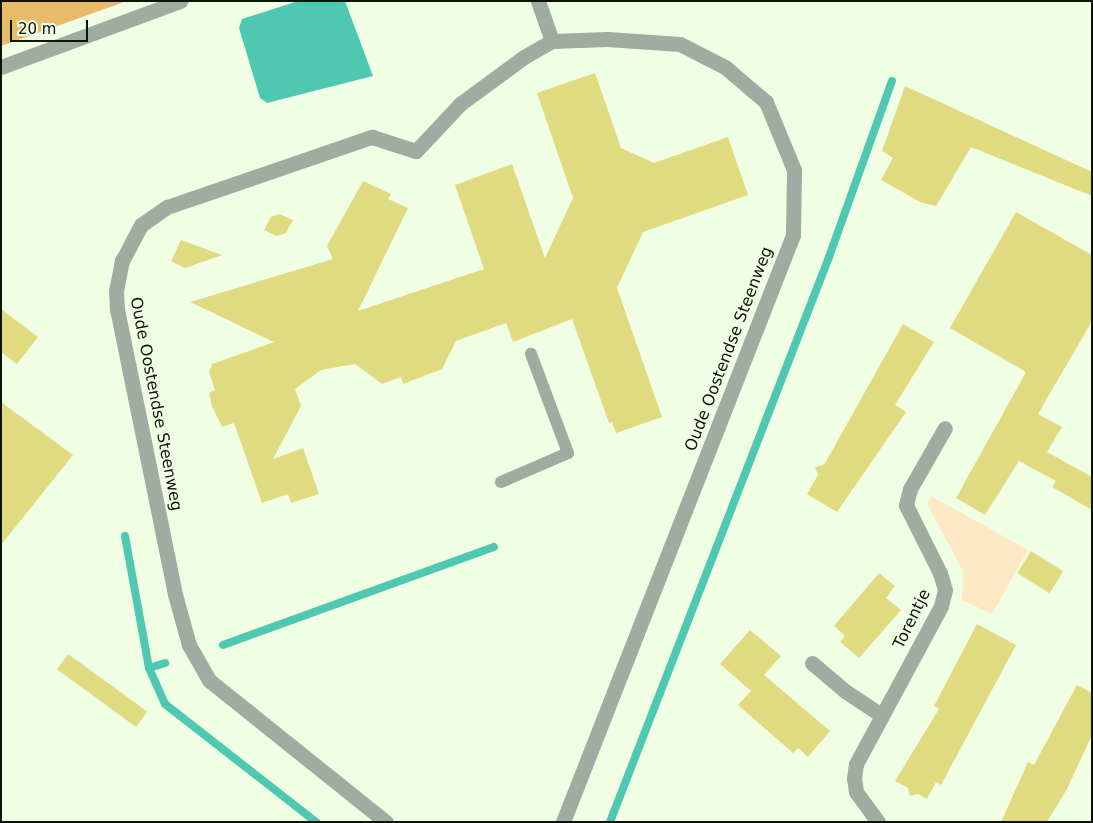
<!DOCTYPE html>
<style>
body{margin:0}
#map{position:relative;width:1093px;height:823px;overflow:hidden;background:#f0fee4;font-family:"DejaVu Sans",sans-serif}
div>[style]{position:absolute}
.green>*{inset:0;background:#fde8c4}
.forest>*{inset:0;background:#e8bb6a}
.water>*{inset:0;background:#4fc8b2}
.stream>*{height:8px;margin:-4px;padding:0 4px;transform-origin:4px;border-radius:4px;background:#4fc8b2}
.building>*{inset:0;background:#e0db81;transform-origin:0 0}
.lane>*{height:12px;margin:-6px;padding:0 6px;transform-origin:6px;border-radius:6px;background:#9eaca2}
.street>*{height:15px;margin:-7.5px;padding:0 7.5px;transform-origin:7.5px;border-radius:7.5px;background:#9eaca2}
span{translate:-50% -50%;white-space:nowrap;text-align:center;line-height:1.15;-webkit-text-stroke:4.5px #f0fee4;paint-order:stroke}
.street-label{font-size:16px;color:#0d1207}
.frame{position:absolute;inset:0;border:2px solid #0d1207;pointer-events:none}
.scale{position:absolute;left:10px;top:20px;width:78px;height:22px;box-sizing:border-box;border:2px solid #0d1207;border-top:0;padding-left:6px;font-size:15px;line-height:18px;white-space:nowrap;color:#0d1207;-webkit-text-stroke:4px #f0fee4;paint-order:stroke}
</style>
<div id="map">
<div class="green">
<div style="clip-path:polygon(931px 496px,1028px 550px,992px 614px,962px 600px,963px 571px,927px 504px)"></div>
</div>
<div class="forest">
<div style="clip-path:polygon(1px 1px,127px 1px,1px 46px)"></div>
</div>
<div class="water">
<div style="clip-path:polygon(298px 1px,345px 1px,373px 76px,267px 103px,260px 98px,239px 28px,242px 19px)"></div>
</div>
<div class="stream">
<div style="left:125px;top:536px;width:134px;rotate:79.7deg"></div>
<div style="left:149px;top:668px;width:17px;rotate:-17deg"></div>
<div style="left:223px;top:645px;width:288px;rotate:-19.9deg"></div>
<div style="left:149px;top:668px;width:39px;rotate:66deg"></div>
<div style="left:165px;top:704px;width:192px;rotate:38deg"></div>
<div style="left:610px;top:822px;width:606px;rotate:-68.81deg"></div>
<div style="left:829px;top:257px;width:187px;rotate:-70.3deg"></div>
</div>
<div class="building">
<div style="clip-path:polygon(595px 73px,621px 148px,654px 163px,728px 137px,748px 195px,643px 232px,617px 288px,662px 417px,616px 433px,612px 422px,609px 423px,572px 319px,513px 342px,506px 323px,456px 341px,442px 369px,403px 384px,401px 377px,382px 384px,355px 364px,321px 370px,295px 389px,301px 406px,273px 459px,303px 448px,319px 494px,291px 503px,288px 494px,262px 503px,234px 423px,222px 427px,212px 406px,209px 393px,215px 390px,209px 372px,212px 364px,274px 342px,190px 302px,333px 259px,327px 246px,363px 181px,391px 194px,388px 199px,408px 208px,358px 311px,484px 269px,455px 185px,512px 164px,545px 258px,573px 198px,537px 93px)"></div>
<div style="clip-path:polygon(905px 86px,1092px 172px,1092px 196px,971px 147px,936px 206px,922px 203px,881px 180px,893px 158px,882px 151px)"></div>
<div style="clip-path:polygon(1016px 212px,1092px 255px,1092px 321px,1038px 414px,1062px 427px,1047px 452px,1092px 477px,1092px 510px,1052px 487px,1056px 481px,1019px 461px,985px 515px,956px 498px,1026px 372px,950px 328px)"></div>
<div style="clip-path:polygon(279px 214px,293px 220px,286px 233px,277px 236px,264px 230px,271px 217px)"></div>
<div style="clip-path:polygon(181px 240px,222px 255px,185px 268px,171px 261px)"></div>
<div style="clip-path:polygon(1px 309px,38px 337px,17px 364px,1px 352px)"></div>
<div style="clip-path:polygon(903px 324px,934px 342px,895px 405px,906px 412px,837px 512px,807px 494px,818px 475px,815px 467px,824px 465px)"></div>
<div style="clip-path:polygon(1px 402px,73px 455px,1px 545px)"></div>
<div style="left:1031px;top:551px;width:38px;height:26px;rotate:32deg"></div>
<div style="clip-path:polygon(879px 573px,895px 586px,886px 598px,901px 610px,859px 658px,840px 642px,845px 636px,834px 626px)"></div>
<div style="clip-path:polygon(977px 624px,1016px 645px,941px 785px,936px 782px,927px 799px,918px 794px,910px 796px,908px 788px,895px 781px,939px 709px,934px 706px)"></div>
<div style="clip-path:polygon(750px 630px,781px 656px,764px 675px,830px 731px,808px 757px,798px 748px,793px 753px,738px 705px,751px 691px,720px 664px)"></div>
<div style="left:68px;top:654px;width:98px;height:19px;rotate:36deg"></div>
<div style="clip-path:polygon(1077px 685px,1092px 693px,1092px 735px,1067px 789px,1047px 822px,1001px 822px,1028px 762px,1034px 765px)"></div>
</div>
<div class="lane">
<div style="left:501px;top:482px;width:73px;rotate:-23.4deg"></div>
<div style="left:568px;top:453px;width:106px;rotate:-110.5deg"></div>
</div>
<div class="street">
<div style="left:538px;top:1px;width:42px;rotate:70.7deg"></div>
<div style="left:552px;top:41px;width:55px;rotate:-2.1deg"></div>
<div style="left:607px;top:39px;width:73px;rotate:3.9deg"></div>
<div style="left:680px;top:44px;width:51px;rotate:27.1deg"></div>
<div style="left:725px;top:67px;width:54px;rotate:40.5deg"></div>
<div style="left:766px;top:102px;width:74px;rotate:67.6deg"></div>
<div style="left:794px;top:170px;width:65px;rotate:90.9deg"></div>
<div style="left:793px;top:235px;width:630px;rotate:111.4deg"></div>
<div style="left:1px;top:67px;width:191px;rotate:-20.2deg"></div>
<div style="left:812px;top:663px;width:43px;rotate:40.3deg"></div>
<div style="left:845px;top:691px;width:43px;rotate:33.7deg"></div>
<div style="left:386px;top:822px;width:227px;rotate:-141.3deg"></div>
<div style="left:209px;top:680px;width:40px;rotate:-119.7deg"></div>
<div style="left:189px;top:645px;width:53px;rotate:-105.4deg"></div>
<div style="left:175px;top:594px;width:290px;rotate:-101.5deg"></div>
<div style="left:117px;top:310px;width:19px;rotate:-93deg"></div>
<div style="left:116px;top:291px;width:31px;rotate:-79deg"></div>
<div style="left:122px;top:261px;width:41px;rotate:-62.2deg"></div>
<div style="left:141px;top:225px;width:32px;rotate:-35deg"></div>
<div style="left:167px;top:207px;width:217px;rotate:-18.9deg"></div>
<div style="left:372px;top:137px;width:46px;rotate:17.7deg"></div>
<div style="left:416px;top:151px;width:64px;rotate:-46.9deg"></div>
<div style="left:460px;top:104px;width:79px;rotate:-36.3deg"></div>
<div style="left:524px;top:57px;width:32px;rotate:-30deg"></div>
<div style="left:878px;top:822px;width:37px;rotate:-126deg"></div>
<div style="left:856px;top:792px;width:14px;rotate:-98deg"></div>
<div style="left:854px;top:778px;width:14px;rotate:-82deg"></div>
<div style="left:856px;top:764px;width:179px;rotate:-61.7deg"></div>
<div style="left:941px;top:606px;width:16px;rotate:-76deg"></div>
<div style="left:945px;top:590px;width:18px;rotate:-106deg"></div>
<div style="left:940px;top:573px;width:76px;rotate:-116.6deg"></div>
<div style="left:906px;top:505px;width:16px;rotate:-76deg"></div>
<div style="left:910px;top:489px;width:70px;rotate:-60.2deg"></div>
</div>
<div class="street-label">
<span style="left:729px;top:349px;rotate:-69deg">Oude Oostendse Steenweg</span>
<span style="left:156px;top:404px;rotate:79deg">Oude Oostendse Steenweg</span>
<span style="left:912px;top:619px;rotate:-64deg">Torentje</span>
</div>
<div class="frame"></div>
<div class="scale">20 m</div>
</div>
